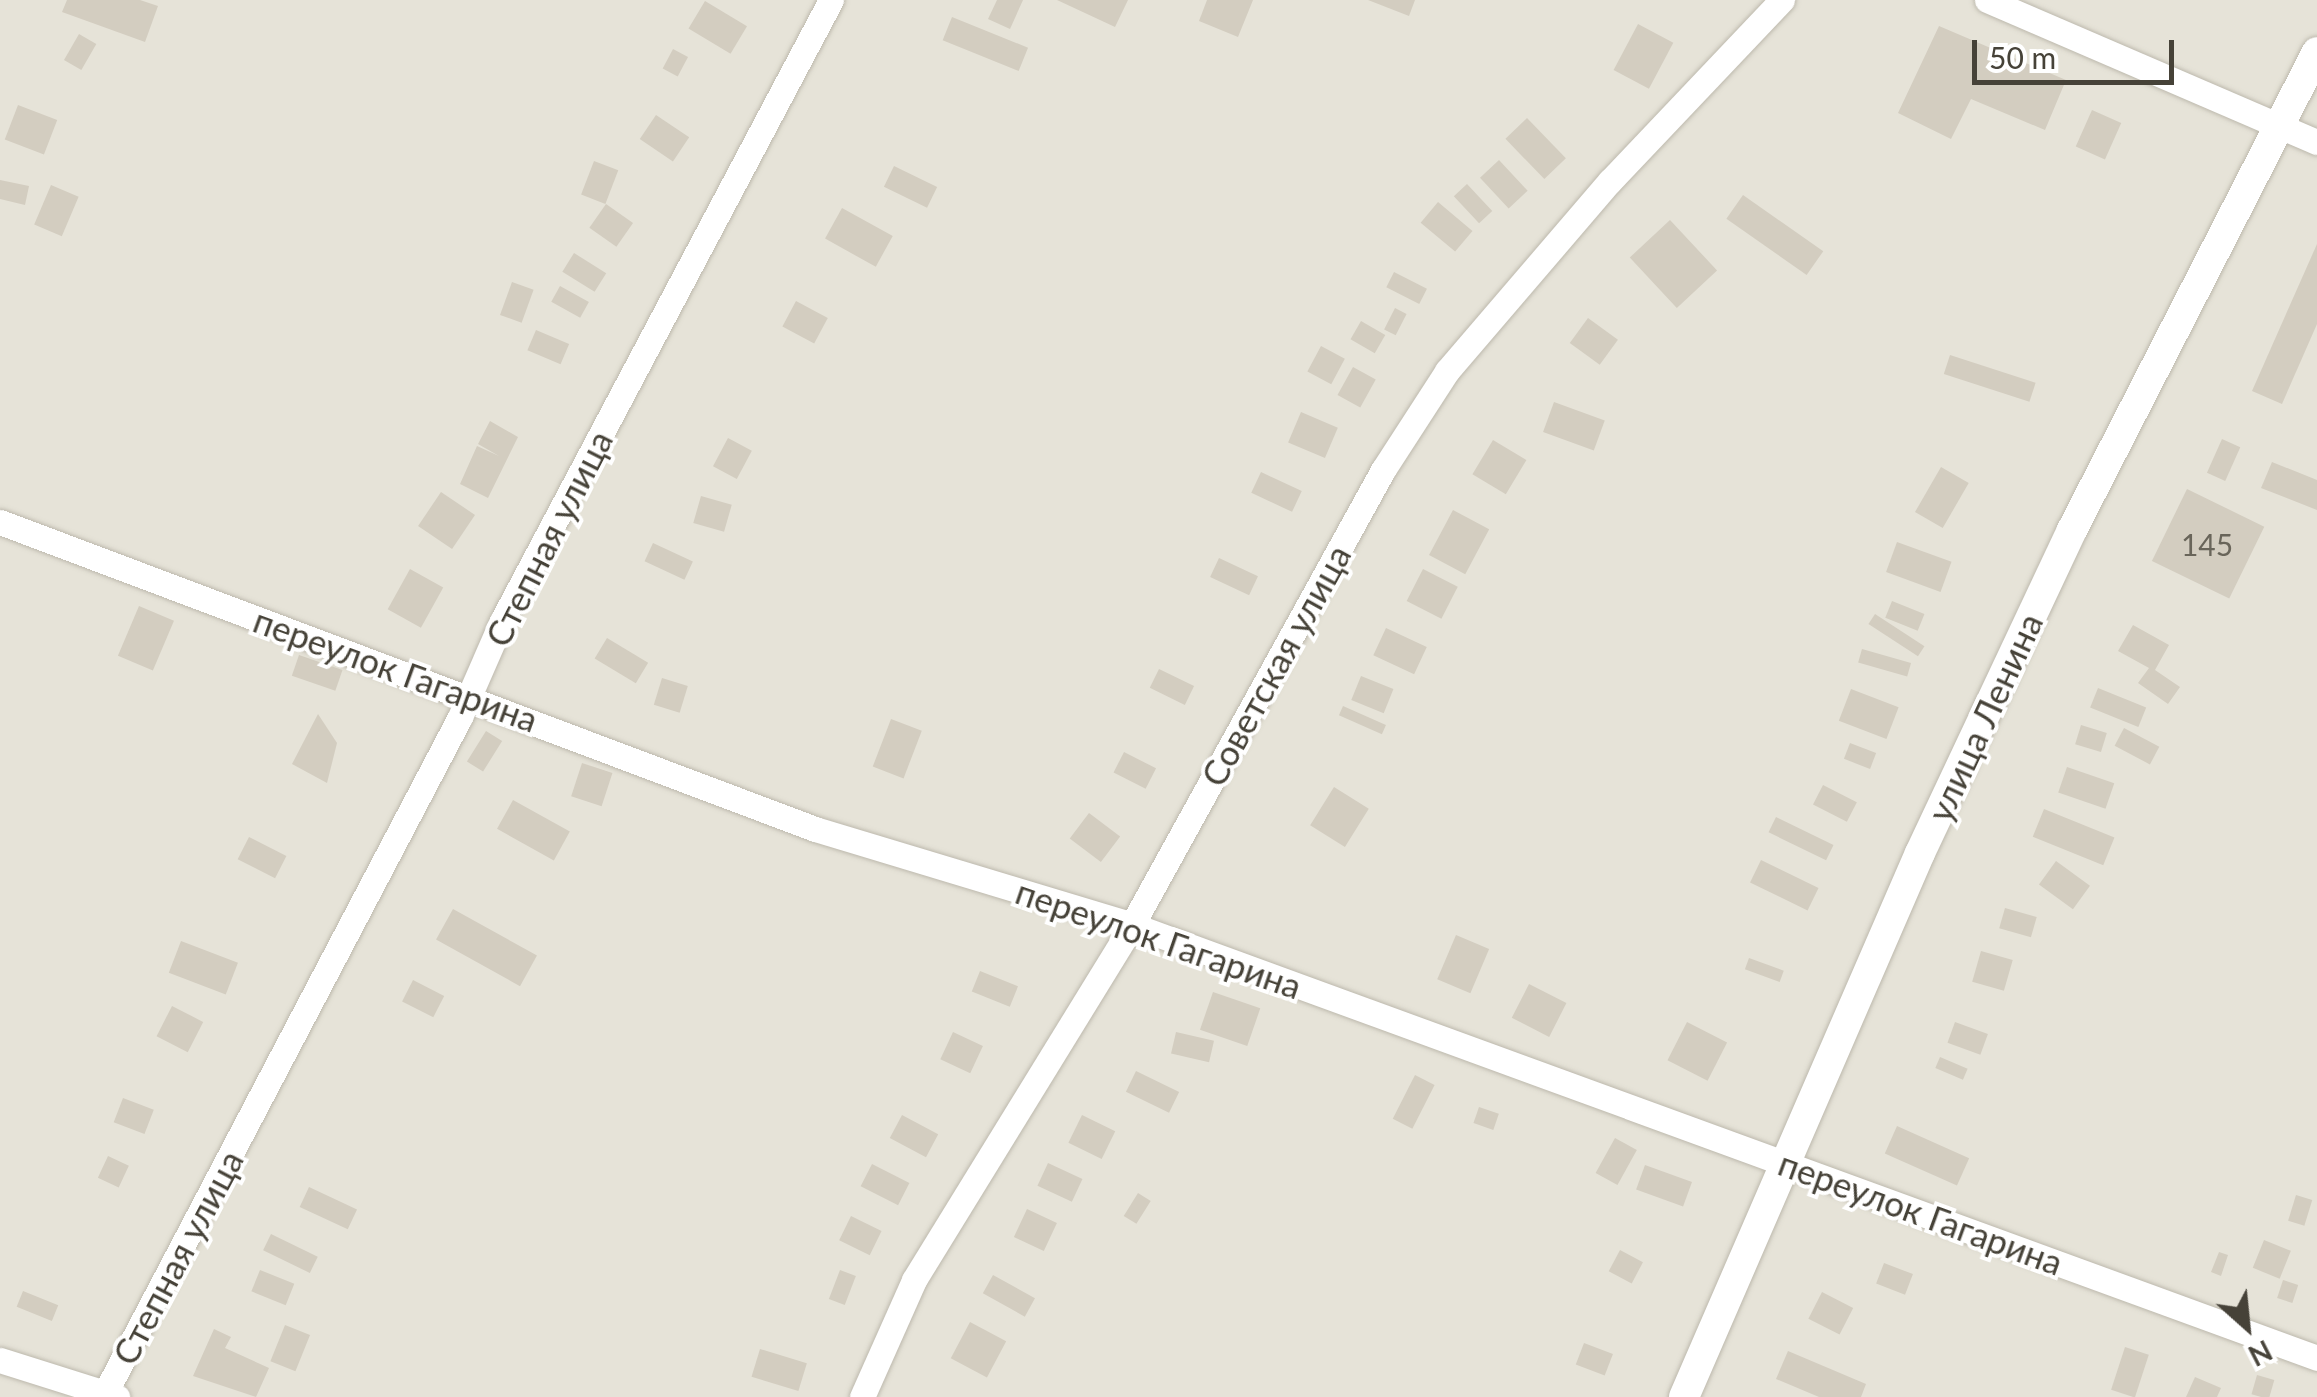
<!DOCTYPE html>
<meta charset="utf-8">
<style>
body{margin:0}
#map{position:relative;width:2317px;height:1397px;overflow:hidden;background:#f3f1e9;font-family:Lato,sans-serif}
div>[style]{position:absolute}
.residential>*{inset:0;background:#e6e3d8;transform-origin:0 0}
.building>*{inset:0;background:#d3cdc0;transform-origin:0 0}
.roads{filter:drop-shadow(0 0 2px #bdb9ad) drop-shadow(0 0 2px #bdb9ad)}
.minor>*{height:25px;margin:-12.5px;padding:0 12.5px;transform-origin:12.5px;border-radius:12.5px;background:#fff}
.tertiary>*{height:30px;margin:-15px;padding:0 15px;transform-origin:15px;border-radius:15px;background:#fff}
span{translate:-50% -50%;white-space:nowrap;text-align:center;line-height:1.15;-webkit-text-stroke:8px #fff;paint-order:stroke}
.number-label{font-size:30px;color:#69655a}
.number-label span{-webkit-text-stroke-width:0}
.street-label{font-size:35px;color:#464238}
.north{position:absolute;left:2197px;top:1277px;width:100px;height:100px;-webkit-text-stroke:8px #fff;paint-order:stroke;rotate:153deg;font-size:28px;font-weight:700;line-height:40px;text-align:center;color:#464238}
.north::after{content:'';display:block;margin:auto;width:35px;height:45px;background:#464238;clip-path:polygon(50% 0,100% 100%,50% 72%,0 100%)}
.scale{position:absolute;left:1972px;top:40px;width:202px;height:45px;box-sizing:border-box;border:5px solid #464238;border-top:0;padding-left:12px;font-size:30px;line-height:35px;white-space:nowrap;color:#464238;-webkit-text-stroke:8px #fff;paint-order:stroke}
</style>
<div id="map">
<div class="residential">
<div style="left:0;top:0;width:2317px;height:1397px"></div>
</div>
<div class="building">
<div style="clip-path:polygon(67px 0,140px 0,158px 6px,145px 42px,62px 12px)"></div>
<div style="clip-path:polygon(997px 0,1023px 0,1010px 29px,988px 19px)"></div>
<div style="clip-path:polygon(1057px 0,1128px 0,1115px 27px)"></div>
<div style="clip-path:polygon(1207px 0,1253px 0,1238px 37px,1199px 21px)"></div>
<div style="clip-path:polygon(1368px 0,1415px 0,1409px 16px)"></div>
<div style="left:705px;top:1px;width:49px;height:32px;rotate:31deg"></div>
<div style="left:952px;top:17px;width:82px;height:25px;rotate:22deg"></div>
<div style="left:1638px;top:24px;width:40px;height:52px;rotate:28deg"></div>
<div style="clip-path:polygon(1939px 26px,2066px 80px,2045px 130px,1971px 99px,1951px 139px,1898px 113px)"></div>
<div style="left:79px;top:34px;width:20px;height:30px;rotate:30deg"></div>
<div style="left:673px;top:49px;width:17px;height:22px;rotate:28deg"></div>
<div style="left:18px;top:105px;width:42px;height:37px;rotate:21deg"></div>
<div style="left:2092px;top:110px;width:32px;height:40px;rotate:24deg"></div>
<div style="left:656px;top:115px;width:40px;height:29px;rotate:34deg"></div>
<div style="left:1527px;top:118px;width:56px;height:30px;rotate:46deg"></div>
<div style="left:1499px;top:160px;width:42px;height:26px;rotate:47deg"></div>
<div style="left:594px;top:161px;width:26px;height:36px;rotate:21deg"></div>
<div style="left:894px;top:166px;width:48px;height:23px;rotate:26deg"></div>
<div style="clip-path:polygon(0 180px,29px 186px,25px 205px,0 199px)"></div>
<div style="left:1467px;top:184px;width:37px;height:18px;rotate:47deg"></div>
<div style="left:51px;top:185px;width:30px;height:43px;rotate:23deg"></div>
<div style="left:1743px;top:195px;width:98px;height:29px;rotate:35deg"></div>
<div style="left:1438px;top:202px;width:45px;height:27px;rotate:40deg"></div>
<div style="left:606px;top:204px;width:33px;height:29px;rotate:35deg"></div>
<div style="left:842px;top:208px;width:58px;height:35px;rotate:29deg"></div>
<div style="left:1670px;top:220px;width:69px;height:55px;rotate:47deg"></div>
<div style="clip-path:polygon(2317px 244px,2317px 324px,2282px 404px,2252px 391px)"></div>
<div style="left:574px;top:253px;width:38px;height:22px;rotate:32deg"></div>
<div style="left:1394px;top:272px;width:37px;height:17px;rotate:27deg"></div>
<div style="left:512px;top:282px;width:23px;height:35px;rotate:20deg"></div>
<div style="left:560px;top:286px;width:33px;height:18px;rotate:29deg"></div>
<div style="left:796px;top:301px;width:36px;height:29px;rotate:28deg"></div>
<div style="left:1395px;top:308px;width:13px;height:24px;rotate:27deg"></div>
<div style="left:1588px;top:318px;width:37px;height:31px;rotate:36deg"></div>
<div style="left:1361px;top:321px;width:28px;height:21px;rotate:30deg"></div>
<div style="left:536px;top:330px;width:36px;height:22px;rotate:23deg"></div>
<div style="left:1321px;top:346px;width:27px;height:29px;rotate:28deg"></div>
<div style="left:1950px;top:355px;width:90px;height:20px;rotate:18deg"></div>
<div style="left:1353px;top:367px;width:26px;height:32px;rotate:29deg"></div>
<div style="left:1554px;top:402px;width:54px;height:32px;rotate:20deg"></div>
<div style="left:1301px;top:412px;width:40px;height:33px;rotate:23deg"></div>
<div style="clip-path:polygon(490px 421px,518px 437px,488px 498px,460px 484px,477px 446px,499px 456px,478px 444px)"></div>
<div style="left:728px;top:438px;width:27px;height:32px;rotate:28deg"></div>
<div style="left:2222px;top:439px;width:20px;height:37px;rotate:24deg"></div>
<div style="left:1493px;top:440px;width:39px;height:40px;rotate:31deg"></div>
<div style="clip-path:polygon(2272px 462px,2317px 480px,2317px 510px,2261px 488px)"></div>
<div style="left:1941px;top:467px;width:32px;height:52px;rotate:30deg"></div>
<div style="left:1261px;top:472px;width:45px;height:23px;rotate:25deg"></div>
<div style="left:2187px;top:489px;width:86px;height:80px;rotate:26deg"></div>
<div style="left:441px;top:492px;width:41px;height:41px;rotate:34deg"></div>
<div style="left:701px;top:496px;width:32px;height:28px;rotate:16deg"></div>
<div style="left:1453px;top:510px;width:41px;height:51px;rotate:28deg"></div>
<div style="left:1897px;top:542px;width:58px;height:32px;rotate:20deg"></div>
<div style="left:653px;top:543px;width:44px;height:20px;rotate:25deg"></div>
<div style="left:1219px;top:558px;width:43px;height:21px;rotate:25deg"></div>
<div style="left:410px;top:569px;width:38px;height:46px;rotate:29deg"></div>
<div style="left:1423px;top:569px;width:39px;height:36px;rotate:27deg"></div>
<div style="left:1892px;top:601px;width:35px;height:18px;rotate:22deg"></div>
<div style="left:139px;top:606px;width:38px;height:54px;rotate:23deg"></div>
<div style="left:1875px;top:614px;width:59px;height:12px;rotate:33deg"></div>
<div style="clip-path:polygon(2133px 625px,2169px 645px,2155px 670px,2180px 687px,2168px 704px,2138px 683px,2149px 668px,2118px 651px)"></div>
<div style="left:1386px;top:628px;width:45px;height:30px;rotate:25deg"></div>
<div style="left:607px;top:638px;width:48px;height:24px;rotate:31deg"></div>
<div style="left:1862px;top:649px;width:51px;height:14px;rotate:16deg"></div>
<div style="left:299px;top:655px;width:46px;height:22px;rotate:19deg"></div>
<div style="left:1159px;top:669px;width:39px;height:21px;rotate:26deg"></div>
<div style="left:1361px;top:676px;width:35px;height:26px;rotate:22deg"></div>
<div style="left:662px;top:678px;width:27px;height:28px;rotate:17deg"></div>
<div style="left:2098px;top:688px;width:52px;height:21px;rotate:22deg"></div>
<div style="left:1851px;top:689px;width:51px;height:34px;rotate:21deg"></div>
<div style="left:1343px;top:706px;width:47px;height:10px;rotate:24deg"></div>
<div style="clip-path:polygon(318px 714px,337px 743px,327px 783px,292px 764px)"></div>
<div style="left:891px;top:719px;width:33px;height:51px;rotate:21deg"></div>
<div style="left:2081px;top:725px;width:27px;height:20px;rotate:17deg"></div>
<div style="left:2124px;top:728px;width:40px;height:20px;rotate:28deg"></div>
<div style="left:486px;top:731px;width:19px;height:36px;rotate:32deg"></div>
<div style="left:1850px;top:743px;width:28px;height:17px;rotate:21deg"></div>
<div style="left:1124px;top:752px;width:36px;height:23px;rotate:27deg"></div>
<div style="left:582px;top:763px;width:32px;height:35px;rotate:18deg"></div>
<div style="left:2067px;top:767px;width:50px;height:27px;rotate:19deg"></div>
<div style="left:1823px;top:785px;width:38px;height:22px;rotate:27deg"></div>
<div style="left:1334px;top:787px;width:41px;height:45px;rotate:32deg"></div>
<div style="left:513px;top:800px;width:65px;height:33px;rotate:29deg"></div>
<div style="left:2044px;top:809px;width:76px;height:30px;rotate:22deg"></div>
<div style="left:1089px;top:813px;width:39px;height:32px;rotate:37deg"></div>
<div style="left:1776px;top:817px;width:64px;height:17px;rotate:26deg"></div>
<div style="left:249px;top:837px;width:42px;height:25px;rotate:27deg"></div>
<div style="left:1761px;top:860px;width:64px;height:25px;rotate:26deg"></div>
<div style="left:2056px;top:861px;width:42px;height:29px;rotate:36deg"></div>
<div style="left:2005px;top:908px;width:33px;height:21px;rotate:16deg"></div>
<div style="left:453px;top:909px;width:96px;height:35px;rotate:29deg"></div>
<div style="left:1456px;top:935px;width:36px;height:48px;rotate:23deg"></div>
<div style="left:181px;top:941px;width:61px;height:34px;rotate:21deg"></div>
<div style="left:1981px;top:951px;width:33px;height:32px;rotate:16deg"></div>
<div style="left:1749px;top:958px;width:37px;height:12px;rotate:20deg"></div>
<div style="left:980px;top:971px;width:41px;height:22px;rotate:22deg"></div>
<div style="left:413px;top:980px;width:35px;height:24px;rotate:27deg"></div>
<div style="left:1529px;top:984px;width:42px;height:38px;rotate:27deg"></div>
<div style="left:1213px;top:992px;width:50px;height:40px;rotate:19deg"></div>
<div style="left:172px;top:1006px;width:35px;height:34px;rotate:27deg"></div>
<div style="left:1687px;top:1022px;width:45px;height:43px;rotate:27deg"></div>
<div style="left:1955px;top:1022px;width:35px;height:22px;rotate:20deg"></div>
<div style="left:953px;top:1032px;width:33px;height:30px;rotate:25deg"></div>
<div style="left:1176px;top:1032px;width:39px;height:22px;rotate:13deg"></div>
<div style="left:1940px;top:1057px;width:30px;height:12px;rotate:23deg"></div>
<div style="left:1136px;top:1071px;width:48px;height:23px;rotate:26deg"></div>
<div style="left:1415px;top:1075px;width:22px;height:49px;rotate:27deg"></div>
<div style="left:123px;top:1098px;width:33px;height:26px;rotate:21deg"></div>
<div style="left:1479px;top:1107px;width:21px;height:17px;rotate:19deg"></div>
<div style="left:902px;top:1115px;width:41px;height:26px;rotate:28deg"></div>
<div style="left:1082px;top:1115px;width:37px;height:31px;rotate:26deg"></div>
<div style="left:1897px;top:1126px;width:79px;height:30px;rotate:24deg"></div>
<div style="left:1615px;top:1138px;width:25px;height:40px;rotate:29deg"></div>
<div style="left:108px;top:1156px;width:23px;height:24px;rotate:25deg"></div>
<div style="left:1048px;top:1163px;width:38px;height:25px;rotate:25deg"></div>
<div style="left:872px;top:1164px;width:42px;height:25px;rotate:27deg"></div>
<div style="left:1645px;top:1165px;width:50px;height:26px;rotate:20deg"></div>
<div style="left:309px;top:1187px;width:53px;height:22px;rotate:25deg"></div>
<div style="left:1138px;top:1193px;width:15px;height:27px;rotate:32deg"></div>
<div style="left:2296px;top:1195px;width:17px;height:27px;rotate:17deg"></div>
<div style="left:1027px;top:1209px;width:33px;height:31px;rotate:25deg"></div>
<div style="left:851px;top:1216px;width:34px;height:27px;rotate:26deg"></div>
<div style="left:271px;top:1234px;width:52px;height:18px;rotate:26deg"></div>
<div style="left:2264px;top:1240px;width:29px;height:30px;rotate:22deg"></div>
<div style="left:1620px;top:1250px;width:26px;height:24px;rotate:28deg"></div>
<div style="clip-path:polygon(2219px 1252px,2228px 1255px,2221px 1276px,2211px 1272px)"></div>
<div style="left:1884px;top:1263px;width:31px;height:22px;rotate:21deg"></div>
<div style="left:260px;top:1270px;width:37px;height:23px;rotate:22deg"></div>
<div style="left:840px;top:1270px;width:17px;height:31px;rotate:21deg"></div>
<div style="left:993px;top:1275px;width:48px;height:21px;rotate:29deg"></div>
<div style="left:2283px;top:1280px;width:16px;height:19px;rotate:18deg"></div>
<div style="left:23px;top:1291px;width:38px;height:17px;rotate:22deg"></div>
<div style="left:1822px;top:1292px;width:35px;height:30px;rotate:27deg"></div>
<div style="left:970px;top:1322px;width:41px;height:41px;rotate:28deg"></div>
<div style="left:285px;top:1325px;width:27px;height:39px;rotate:22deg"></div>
<div style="clip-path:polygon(214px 1329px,231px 1337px,225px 1348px,269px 1368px,256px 1397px,193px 1376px)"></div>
<div style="left:1584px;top:1343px;width:31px;height:23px;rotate:21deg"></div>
<div style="left:2125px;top:1347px;width:25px;height:45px;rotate:18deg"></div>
<div style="left:760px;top:1349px;width:49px;height:29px;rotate:17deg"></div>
<div style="clip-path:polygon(1788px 1351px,1866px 1384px,1861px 1397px,1819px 1397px,1776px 1379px)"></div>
<div style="left:2257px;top:1375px;width:18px;height:20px;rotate:16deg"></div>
<div style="clip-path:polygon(2195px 1377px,2221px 1388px,2217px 1397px,2186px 1397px)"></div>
</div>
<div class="roads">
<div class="minor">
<div style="left:1987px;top:0;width:359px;rotate:23.3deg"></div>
<div style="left:0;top:522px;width:871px;rotate:20.64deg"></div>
<div style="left:815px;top:829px;width:331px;rotate:16.8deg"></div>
<div style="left:1132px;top:925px;width:1262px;rotate:20.07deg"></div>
<div style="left:0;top:1360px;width:123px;rotate:17.5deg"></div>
<div style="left:103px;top:1397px;width:768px;rotate:-62.3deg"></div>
<div style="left:460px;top:717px;width:105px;rotate:-66.4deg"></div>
<div style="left:502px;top:621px;width:703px;rotate:-62.09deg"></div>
<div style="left:862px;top:1397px;width:128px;rotate:-66deg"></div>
<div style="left:914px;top:1280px;width:417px;rotate:-58.4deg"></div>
<div style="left:1132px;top:925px;width:520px;rotate:-61.12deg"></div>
<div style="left:1383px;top:470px;width:118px;rotate:-57.1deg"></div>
<div style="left:1447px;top:371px;width:250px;rotate:-49.4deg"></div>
<div style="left:1610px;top:181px;width:250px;rotate:-46.5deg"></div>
</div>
<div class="tertiary">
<div style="left:1684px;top:1397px;width:593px;rotate:-66.55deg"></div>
<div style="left:1920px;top:853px;width:357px;rotate:-64.8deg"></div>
<div style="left:2072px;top:530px;width:537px;rotate:-62.86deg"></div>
</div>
</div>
<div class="number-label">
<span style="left:2207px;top:544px">145</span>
</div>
<div class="street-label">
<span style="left:548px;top:538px;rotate:-63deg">Степная улица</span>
<span style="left:1275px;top:665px;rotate:-61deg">Советская улица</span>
<span style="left:396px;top:669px;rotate:20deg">переулок Гагарина</span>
<span style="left:1984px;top:717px;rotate:-65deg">улица Ленина</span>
<span style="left:1159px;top:938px;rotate:19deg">переулок Гагарина</span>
<span style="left:1921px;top:1212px;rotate:20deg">переулок Гагарина</span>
<span style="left:177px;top:1257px;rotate:-62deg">Степная улица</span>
</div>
<div class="north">N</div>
<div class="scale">50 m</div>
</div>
